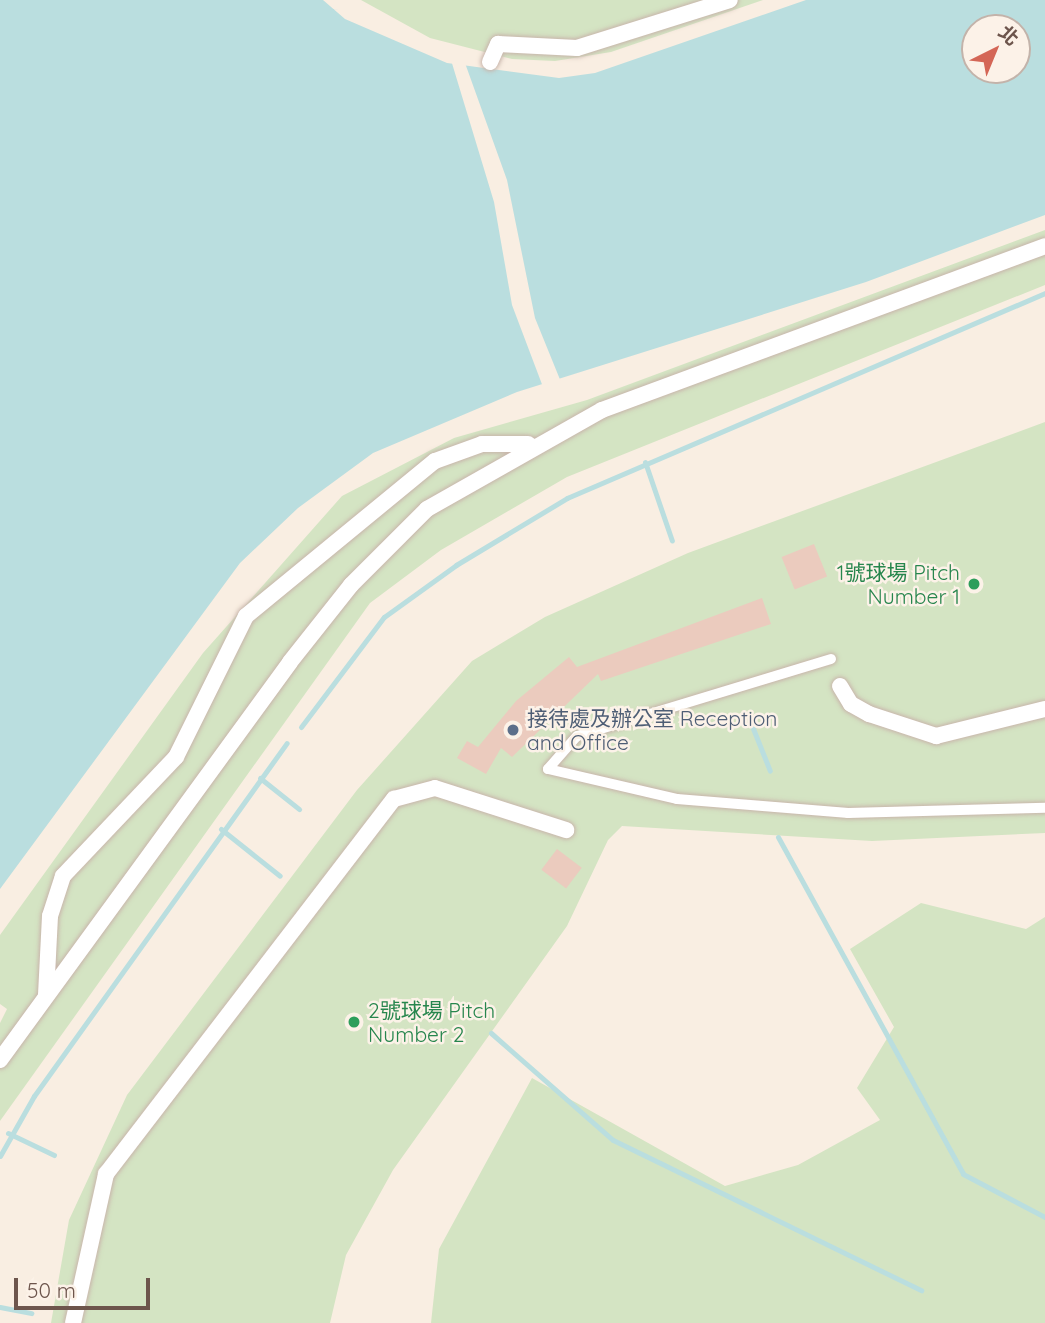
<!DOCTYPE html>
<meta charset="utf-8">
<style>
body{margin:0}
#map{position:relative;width:1045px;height:1323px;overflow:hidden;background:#f9eee2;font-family:Quicksand,"Noto Sans TC",sans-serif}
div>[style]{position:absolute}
.green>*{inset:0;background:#d4e4c3}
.water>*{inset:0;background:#badedf}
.pier>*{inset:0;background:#f9eee2}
.stream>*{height:5px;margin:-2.5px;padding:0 2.5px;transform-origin:2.5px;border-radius:2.5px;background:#badedf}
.building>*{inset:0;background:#ebcbbe;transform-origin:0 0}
.roads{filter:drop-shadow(0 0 2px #c8b5ab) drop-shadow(0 0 2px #c8b5ab)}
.service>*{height:10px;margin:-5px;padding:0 5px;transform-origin:5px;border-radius:5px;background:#fff}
.pedestrian>*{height:16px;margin:-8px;padding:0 8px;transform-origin:8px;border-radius:8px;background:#fff}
.dots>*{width:19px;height:19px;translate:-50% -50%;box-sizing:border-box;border:4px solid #fcf2e8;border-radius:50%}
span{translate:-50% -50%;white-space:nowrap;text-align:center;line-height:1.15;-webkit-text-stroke:5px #fcf2e8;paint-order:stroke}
.leisure-label{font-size:21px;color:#27864d}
.right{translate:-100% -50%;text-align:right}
.left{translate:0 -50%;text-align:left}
.service-label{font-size:21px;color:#4e5e75}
.north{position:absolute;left:961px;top:14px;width:70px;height:70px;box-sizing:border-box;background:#fcf2e8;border:2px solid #c3b3aa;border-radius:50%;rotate:43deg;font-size:19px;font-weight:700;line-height:28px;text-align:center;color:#6d554c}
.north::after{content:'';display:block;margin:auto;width:24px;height:32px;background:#d46656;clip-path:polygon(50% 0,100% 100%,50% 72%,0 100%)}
.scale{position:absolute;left:14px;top:1278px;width:136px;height:32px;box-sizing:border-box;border:4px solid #6d554c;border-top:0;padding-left:9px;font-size:21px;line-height:24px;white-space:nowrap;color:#6d554c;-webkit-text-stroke:5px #fcf2e8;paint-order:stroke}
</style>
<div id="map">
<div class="green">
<div style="clip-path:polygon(361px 0,763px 0,611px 52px,555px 61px,512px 59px,430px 38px)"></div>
<div style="clip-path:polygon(1045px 230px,1045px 285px,567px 477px,441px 550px,370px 603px,0 1121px,0 1023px,7px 1009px,0 1004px,0 935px,203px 653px,342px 496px,454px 438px,587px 400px)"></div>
<div style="clip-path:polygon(1045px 422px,1045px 833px,872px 841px,622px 826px,608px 840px,567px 926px,393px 1170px,346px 1255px,330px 1323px,51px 1323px,69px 1220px,127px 1095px,357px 790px,472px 661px,545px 617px,688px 553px)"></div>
<div style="clip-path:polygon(921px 903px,1026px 929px,1045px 917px,1045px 1323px,431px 1323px,439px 1249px,532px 1078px,725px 1186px,798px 1165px,880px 1120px,857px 1088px,894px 1027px,850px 949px)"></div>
</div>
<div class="water">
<div style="clip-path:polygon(evenodd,0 0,323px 0,345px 19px,447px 63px,559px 78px,595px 73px,806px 0,1045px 0,1045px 215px,866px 282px,517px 392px,373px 453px,298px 508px,240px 563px,0 889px,0 0,975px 28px,1017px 28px,1017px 70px,975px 70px,975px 28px)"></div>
</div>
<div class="pier">
<div style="clip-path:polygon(451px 60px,465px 63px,507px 180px,535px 318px,561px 382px,543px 387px,512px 305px,494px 202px)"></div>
</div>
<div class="stream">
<div style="left:645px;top:462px;width:83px;rotate:71.1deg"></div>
<div style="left:752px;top:726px;width:48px;rotate:68.2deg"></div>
<div style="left:301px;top:727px;width:138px;rotate:-53deg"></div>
<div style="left:384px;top:617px;width:89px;rotate:-35.8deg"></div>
<div style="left:456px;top:565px;width:130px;rotate:-31.1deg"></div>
<div style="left:567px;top:498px;width:520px;rotate:-23.21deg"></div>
<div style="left:260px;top:778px;width:50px;rotate:38.5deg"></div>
<div style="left:221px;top:829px;width:75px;rotate:38.5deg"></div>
<div style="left:778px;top:837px;width:384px;rotate:61.2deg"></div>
<div style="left:963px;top:1174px;width:93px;rotate:27.7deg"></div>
<div style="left:491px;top:1033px;width:162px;rotate:41.3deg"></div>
<div style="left:613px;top:1140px;width:343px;rotate:26deg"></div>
<div style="left:8px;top:1133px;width:51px;rotate:25.6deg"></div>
<div style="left:0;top:1156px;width:69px;rotate:-60.5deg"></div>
<div style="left:34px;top:1096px;width:434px;rotate:-54.4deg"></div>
<div style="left:0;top:1307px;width:32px;rotate:11deg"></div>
</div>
<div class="building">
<div style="left:814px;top:544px;width:35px;height:35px;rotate:68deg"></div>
<div style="clip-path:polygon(762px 598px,771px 624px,601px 681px,598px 674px,512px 757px,501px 748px,486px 774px,457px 758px,467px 741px,478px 747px,516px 701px,569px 657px,577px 667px)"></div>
<div style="left:557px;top:849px;width:31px;height:26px;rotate:37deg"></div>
</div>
<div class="roads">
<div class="service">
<div style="left:831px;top:659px;width:265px;rotate:163.1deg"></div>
<div style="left:577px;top:736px;width:44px;rotate:131.3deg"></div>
<div style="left:548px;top:769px;width:132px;rotate:13.1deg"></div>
<div style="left:677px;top:799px;width:172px;rotate:4.7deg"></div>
<div style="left:848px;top:813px;width:197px;rotate:-1.5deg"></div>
</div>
<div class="pedestrian">
<div style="left:490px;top:62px;width:20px;rotate:-66deg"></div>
<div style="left:498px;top:44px;width:79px;rotate:2.9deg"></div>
<div style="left:577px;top:48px;width:160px;rotate:-17.4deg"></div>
<div style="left:840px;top:686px;width:21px;rotate:59deg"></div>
<div style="left:851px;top:704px;width:21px;rotate:29deg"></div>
<div style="left:869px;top:714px;width:71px;rotate:18.2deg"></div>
<div style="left:936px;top:736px;width:112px;rotate:-13.9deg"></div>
<div style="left:46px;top:995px;width:79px;rotate:-87.1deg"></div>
<div style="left:50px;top:916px;width:42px;rotate:-72deg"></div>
<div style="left:63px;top:876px;width:164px;rotate:-46.5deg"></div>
<div style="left:176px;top:757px;width:157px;rotate:-63.6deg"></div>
<div style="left:246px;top:616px;width:244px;rotate:-39.4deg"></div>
<div style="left:435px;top:461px;width:50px;rotate:-19.9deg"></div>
<div style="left:482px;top:444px;width:46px"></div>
<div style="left:0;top:1060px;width:492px;rotate:-53.9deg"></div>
<div style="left:290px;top:662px;width:98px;rotate:-51.6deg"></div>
<div style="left:351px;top:585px;width:107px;rotate:-45deg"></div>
<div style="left:427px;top:509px;width:201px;rotate:-29.5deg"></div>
<div style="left:602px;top:410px;width:472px;rotate:-20.3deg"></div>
<div style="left:73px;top:1323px;width:153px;rotate:-77.5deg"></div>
<div style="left:106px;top:1174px;width:473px;rotate:-52.5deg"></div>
<div style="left:394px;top:799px;width:42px;rotate:-15deg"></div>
<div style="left:435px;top:788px;width:138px;rotate:17.8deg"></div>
</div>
</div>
<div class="dots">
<div style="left:974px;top:584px;background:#2e9e5b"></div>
<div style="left:513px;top:730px;background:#5c6f8a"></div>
<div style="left:354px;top:1022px;background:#2e9e5b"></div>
</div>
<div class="leisure-label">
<span class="right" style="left:960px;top:584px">1號球場 Pitch<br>Number 1</span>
<span class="left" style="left:368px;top:1022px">2號球場 Pitch<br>Number 2</span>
</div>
<div class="service-label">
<span class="left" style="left:527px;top:730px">接待處及辦公室 Reception<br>and Office</span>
</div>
<div class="north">北</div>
<div class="scale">50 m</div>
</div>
